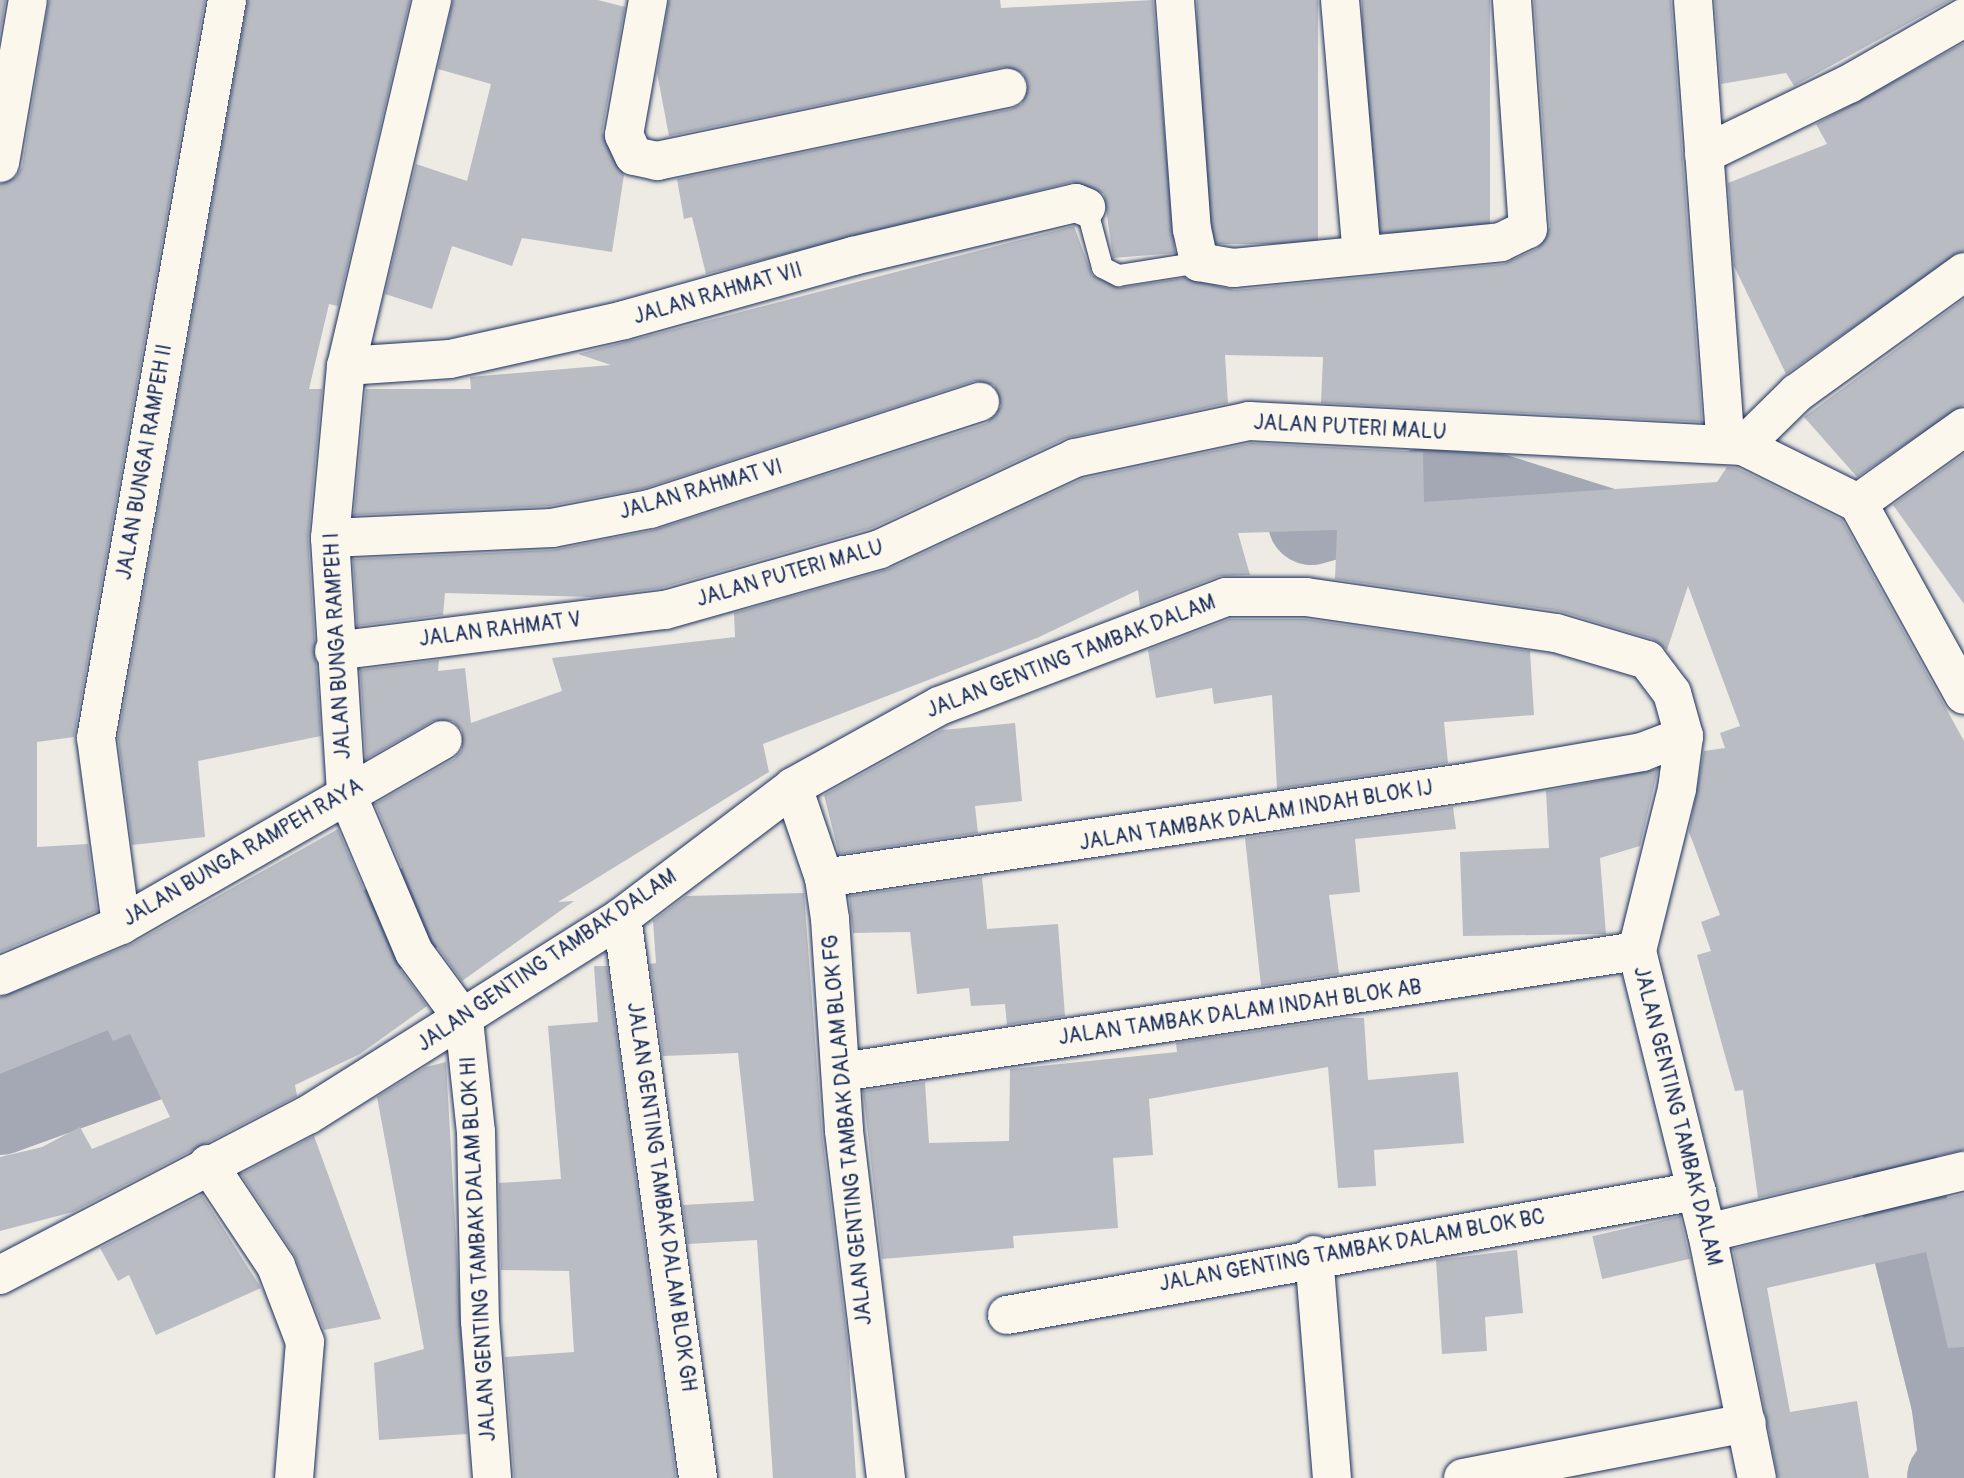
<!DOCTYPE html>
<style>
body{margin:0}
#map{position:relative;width:1964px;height:1478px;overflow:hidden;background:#eeebe4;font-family:Pangolin,sans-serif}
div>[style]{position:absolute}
.river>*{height:86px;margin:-43px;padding:0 43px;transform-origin:43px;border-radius:43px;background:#a3a8b4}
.building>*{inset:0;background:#b9bcc3;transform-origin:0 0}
.roads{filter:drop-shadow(0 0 2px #1b2f5e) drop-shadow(0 0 2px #1b2f5e)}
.service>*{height:21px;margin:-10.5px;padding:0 10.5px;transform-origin:10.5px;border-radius:10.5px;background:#fbf7ec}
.minor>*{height:38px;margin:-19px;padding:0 19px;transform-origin:19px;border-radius:19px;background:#fbf7ec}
span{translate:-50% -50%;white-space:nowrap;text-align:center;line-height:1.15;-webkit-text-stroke:6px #fbf7ec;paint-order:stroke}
.street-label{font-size:21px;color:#1b2f5e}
</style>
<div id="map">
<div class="river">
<div style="left:1311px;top:522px;width:114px;rotate:-15.3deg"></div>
<div style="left:1421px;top:492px;width:76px;rotate:3.8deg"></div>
<div style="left:1497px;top:497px;width:120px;rotate:17.5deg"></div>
<div style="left:1884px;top:1088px;width:35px;rotate:90deg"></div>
<div style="left:1884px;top:1123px;width:287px;rotate:75.9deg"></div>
<div style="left:1954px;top:1401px;width:63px;rotate:82.6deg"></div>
<div style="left:1962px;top:1463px;width:19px;rotate:129deg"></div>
<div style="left:0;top:1112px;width:200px;rotate:-19.9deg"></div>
<div style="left:188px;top:1044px;width:388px;rotate:-30.5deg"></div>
</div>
<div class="building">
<div style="clip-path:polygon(0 0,6px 0,0 34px)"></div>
<div style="clip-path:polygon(49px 0,205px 0,74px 737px,37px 742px,37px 847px,88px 844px,97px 911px,0 952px,0 184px,16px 177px,22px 167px)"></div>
<div style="clip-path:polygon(248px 0,410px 0,338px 306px,329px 304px,309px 389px,322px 389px,308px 539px,321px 736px,198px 761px,205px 837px,132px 845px,118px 738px)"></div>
<div style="clip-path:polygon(453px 0,598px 0,625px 7px,602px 132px,624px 175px,612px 252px,522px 238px,512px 266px,452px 246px,432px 309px,385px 294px,416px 164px,467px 181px,491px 84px,438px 69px)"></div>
<div style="clip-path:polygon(669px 0,1000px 0,1001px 8px,1153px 0,1175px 253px,1113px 258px,1104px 194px,1072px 182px,706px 274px,692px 217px,684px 219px,677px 179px,1011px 109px,1022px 104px,1028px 84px,1023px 73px,1003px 67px,669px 136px,657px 73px)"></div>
<div style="left:1197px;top:0;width:121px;height:244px"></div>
<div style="left:1362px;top:0;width:128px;height:233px"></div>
<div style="clip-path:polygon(1534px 0,1671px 0,1702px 422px,1321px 403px,1323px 357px,1225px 355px,1228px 403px,1066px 438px,872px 528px,661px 588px,593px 597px,445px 593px,443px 615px,357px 626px,353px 559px,553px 550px,654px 530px,987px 423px,1001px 406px,994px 385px,974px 381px,645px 488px,549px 506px,354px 515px,366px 389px,471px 389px,470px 377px,611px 365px,578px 354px,1074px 226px,1092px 275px,1119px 288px,1184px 278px,1235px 290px,1503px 264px,1537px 249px,1550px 227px)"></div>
<div style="clip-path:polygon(1715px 0,1951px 0,1794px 86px,1786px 73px,1721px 84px)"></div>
<div style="clip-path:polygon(1964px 43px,1964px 251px,1786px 374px,1734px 266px,1728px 183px,1827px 144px,1816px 124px)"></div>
<div style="clip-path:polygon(1964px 299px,1964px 405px,1857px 477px,1804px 417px)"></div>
<div style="clip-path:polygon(1251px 443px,1423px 452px,1424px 502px,1717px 482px,1727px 467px,1737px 468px,1842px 520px,1964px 741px,1964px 1150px,1758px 1198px,1743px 1090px,1735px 1091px,1697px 955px,1711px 951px,1701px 922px,1720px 915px,1689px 832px,1704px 751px,1725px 748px,1720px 733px,1740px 726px,1688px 586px,1667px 650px,1653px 639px,1559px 611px,1335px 579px,1337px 530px,1238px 533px,1250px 575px,1219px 576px,1140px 606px,1138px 590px,1037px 638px,763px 744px,769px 772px,558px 902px,574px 901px,462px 981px,433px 941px,375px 804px,454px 759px,462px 750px,462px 730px,453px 721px,433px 721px,366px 759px,360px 670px,439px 660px,438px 671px,465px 668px,471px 723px,562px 691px,552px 658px,735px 637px,734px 613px,889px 569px,1082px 479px)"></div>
<div style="clip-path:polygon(1964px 454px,1964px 604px,1893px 505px)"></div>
<div style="clip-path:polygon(1230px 619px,1304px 619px,1530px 651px,1534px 715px,1444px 722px,1448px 763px,1277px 789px,1272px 695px,1214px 704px,1212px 688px,1156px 698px,1148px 650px)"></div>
<div style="clip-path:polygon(1015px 723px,1022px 801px,975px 806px,978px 833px,839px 854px,824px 795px,942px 730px)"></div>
<div style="clip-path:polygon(1658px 769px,1640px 846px,1600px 858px,1606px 934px,1463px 936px,1460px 852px,1549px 848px,1546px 791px)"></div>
<div style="clip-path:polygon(1453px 807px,1456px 829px,1355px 839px,1360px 892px,1329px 895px,1339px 974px,1261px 986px,1245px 838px)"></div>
<div style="clip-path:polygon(338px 829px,394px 961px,427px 1006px,360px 1054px,295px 1085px,297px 1096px,73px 1212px,0 1231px,0 1157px,42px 1147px,80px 1127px,92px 1149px,170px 1117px,130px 1034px,113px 1041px,108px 1030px,0 1074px,0 997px,132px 944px)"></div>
<div style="clip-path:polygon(982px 877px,987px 929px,1058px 924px,1065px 1016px,1007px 1025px,1005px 1004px,971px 1006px,969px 988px,917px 994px,910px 932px,853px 933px,849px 896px)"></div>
<div style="clip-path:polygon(804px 893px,822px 1134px,848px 1345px,856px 1478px,773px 1478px,757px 1240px,688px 1244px,683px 1205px,754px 1201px,738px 1053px,663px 1056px,650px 964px,656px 963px,653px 921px,686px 896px)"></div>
<div style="clip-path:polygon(594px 966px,607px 966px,676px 1478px,514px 1478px,505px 1357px,574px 1352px,569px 1271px,501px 1270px,499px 1183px,561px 1179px,548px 1026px,598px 1022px)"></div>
<div style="clip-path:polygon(1344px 1018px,1364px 1018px,1368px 1080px,1458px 1072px,1464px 1143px,1374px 1150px,1376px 1186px,1338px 1188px,1328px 1067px,1149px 1099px,1153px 1155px,1113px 1158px,1118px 1228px,1013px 1236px,1014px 1248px,882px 1259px,863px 1091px,925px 1082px,929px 1143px,1009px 1141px,1010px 1069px,1177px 1052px,1176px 1043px)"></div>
<div style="clip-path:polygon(446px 1062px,467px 1434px,379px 1440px,374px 1363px,424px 1349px,377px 1097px,426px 1067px)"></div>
<div style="clip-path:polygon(314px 1136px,381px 1319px,324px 1330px,294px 1254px,241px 1174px)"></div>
<div style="clip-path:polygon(1964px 1194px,1964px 1347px,1948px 1348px,1926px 1252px,1767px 1288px,1790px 1412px,1857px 1401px,1869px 1478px,1778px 1478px,1733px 1249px)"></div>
<div style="clip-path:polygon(202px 1195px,261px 1288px,156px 1335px,129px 1275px,118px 1281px,100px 1248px)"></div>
<div style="left:1680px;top:1216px;width:44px;height:90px;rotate:77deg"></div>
<div style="clip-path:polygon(1517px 1250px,1523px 1313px,1485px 1317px,1487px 1351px,1442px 1354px,1436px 1260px)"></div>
</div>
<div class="roads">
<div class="service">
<div style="left:1086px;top:207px;width:62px;rotate:75.1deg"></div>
<div style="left:1102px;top:267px;width:18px;rotate:27deg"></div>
<div style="left:1118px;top:275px;width:82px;rotate:-9.1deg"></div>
</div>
<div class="minor">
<div style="left:432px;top:0;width:376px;rotate:103.2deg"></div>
<div style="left:346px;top:366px;width:173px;rotate:95.3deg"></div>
<div style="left:330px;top:538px;width:255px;rotate:86.4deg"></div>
<div style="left:346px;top:792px;width:174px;rotate:67deg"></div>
<div style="left:414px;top:952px;width:84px;rotate:53.7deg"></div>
<div style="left:464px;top:1020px;width:113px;rotate:83.9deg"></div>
<div style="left:476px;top:1132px;width:189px;rotate:88.8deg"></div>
<div style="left:480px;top:1321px;width:157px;rotate:85.6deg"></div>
<div style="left:648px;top:0;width:137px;rotate:100.1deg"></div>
<div style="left:624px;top:135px;width:23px;rotate:65deg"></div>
<div style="left:634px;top:156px;width:24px;rotate:12deg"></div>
<div style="left:657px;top:161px;width:358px;rotate:-11.8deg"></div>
<div style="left:1175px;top:0;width:230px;rotate:85.8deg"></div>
<div style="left:1192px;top:229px;width:34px;rotate:78deg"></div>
<div style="left:1199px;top:262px;width:35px;rotate:10deg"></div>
<div style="left:1233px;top:268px;width:269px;rotate:-5.5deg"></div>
<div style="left:1501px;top:242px;width:30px;rotate:-26deg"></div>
<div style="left:1528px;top:229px;width:230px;rotate:-94deg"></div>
<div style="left:1340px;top:0;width:256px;rotate:85.1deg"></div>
<div style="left:1693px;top:0;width:441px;rotate:85.8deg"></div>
<div style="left:1704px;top:154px;width:161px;rotate:-25.8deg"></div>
<div style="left:1849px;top:84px;width:133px;rotate:-29.9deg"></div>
<div style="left:0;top:163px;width:165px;rotate:-80.3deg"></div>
<div style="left:346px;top:366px;width:104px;rotate:-3.9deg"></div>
<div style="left:450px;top:359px;width:178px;rotate:-12.6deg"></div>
<div style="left:624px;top:320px;width:238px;rotate:-15.6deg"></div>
<div style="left:853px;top:256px;width:229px;rotate:-13.4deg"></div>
<div style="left:1076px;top:203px;width:11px;rotate:22deg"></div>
<div style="left:1743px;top:446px;width:128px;rotate:26.4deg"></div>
<div style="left:1858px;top:503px;width:219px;rotate:61.1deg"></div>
<div style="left:1858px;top:503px;width:130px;rotate:-35.6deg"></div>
<div style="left:330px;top:538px;width:222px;rotate:-2.6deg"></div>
<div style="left:552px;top:528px;width:100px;rotate:-11deg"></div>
<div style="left:650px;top:509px;width:347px;rotate:-18deg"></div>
<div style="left:334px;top:651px;width:334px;rotate:-7.1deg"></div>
<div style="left:665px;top:610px;width:223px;rotate:-15.8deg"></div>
<div style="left:880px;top:549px;width:215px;rotate:-25deg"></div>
<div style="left:1075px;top:458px;width:178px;rotate:-12deg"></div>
<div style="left:1249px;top:421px;width:495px;rotate:2.9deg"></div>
<div style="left:1743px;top:446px;width:76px;rotate:-44.5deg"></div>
<div style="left:1797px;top:393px;width:206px;rotate:-35.9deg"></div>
<div style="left:793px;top:787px;width:96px;rotate:71.2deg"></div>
<div style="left:824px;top:878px;width:41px;rotate:81.7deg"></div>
<div style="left:830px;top:919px;width:212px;rotate:86.2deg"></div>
<div style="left:844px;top:1131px;width:350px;rotate:83.1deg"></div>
<div style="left:824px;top:878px;width:653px;rotate:-8.45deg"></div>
<div style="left:1470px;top:782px;width:175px;rotate:-9.9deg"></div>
<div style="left:1642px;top:752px;width:45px;rotate:-20.9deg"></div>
<div style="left:622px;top:917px;width:566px;rotate:82.28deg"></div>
<div style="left:121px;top:925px;width:189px;rotate:-97.6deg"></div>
<div style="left:96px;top:738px;width:750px;rotate:-79.93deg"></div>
<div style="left:0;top:976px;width:131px;rotate:-22.9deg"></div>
<div style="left:121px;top:925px;width:371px;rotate:-29.9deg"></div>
<div style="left:842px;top:1072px;width:804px;rotate:-8.65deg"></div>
<div style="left:208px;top:1164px;width:123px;rotate:56.3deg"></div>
<div style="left:276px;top:1266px;width:81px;rotate:69.1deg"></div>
<div style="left:305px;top:1342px;width:136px;rotate:94.6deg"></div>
<div style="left:1707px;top:1233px;width:264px;rotate:-13.6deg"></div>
<div style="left:1314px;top:1255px;width:224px;rotate:85.4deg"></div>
<div style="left:0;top:1275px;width:347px;rotate:-27.5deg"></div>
<div style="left:308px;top:1115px;width:371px;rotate:-32.2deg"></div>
<div style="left:622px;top:917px;width:215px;rotate:-37.2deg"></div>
<div style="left:793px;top:787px;width:167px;rotate:-29deg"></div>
<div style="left:939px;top:706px;width:307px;rotate:-20.8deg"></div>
<div style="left:1226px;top:597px;width:80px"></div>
<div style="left:1306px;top:597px;width:253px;rotate:8.2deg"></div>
<div style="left:1556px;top:633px;width:95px;rotate:16.5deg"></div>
<div style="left:1647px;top:660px;width:41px;rotate:52.9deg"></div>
<div style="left:1672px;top:693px;width:45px;rotate:74.4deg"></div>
<div style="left:1684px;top:736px;width:53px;rotate:97.5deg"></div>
<div style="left:1677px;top:789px;width:167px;rotate:103.9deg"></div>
<div style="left:1637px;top:951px;width:291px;rotate:76.1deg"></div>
<div style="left:1707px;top:1233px;width:250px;rotate:78.5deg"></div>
<div style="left:1007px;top:1315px;width:701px;rotate:-10.19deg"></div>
<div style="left:1463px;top:1478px;width:289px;rotate:-11deg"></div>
</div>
</div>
<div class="street-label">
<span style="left:718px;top:294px;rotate:-16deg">JALAN RAHMAT VII</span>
<span style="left:1350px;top:428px;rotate:3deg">JALAN PUTERI MALU</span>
<span style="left:145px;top:462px;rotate:-80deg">JALAN BUNGAI RAMPEH II</span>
<span style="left:701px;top:490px;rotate:-16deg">JALAN RAHMAT VI</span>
<span style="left:790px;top:574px;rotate:-16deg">JALAN PUTERI MALU</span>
<span style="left:500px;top:630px;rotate:-7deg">JALAN RAHMAT V</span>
<span style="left:338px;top:646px;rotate:-93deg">JALAN BUNGA RAMPEH I</span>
<span style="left:1071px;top:657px;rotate:-21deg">JALAN GENTING TAMBAK DALAM</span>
<span style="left:1256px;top:816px;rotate:-9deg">JALAN TAMBAK DALAM INDAH BLOK IJ</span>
<span style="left:243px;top:853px;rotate:-30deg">JALAN BUNGA RAMPEH RAYA</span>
<span style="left:547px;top:961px;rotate:-34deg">JALAN GENTING TAMBAK DALAM</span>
<span style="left:1240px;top:1013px;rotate:-8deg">JALAN TAMBAK DALAM INDAH BLOK AB</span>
<span style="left:1677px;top:1116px;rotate:76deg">JALAN GENTING TAMBAK DALAM</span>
<span style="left:848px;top:1130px;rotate:-95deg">JALAN GENTING TAMBAK DALAM BLOK FG</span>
<span style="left:661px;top:1197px;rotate:82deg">JALAN GENTING TAMBAK DALAM BLOK GH</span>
<span style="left:479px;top:1249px;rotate:-93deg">JALAN GENTING TAMBAK DALAM BLOK HI</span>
<span style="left:1352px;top:1251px;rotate:-10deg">JALAN GENTING TAMBAK DALAM BLOK BC</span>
</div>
</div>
